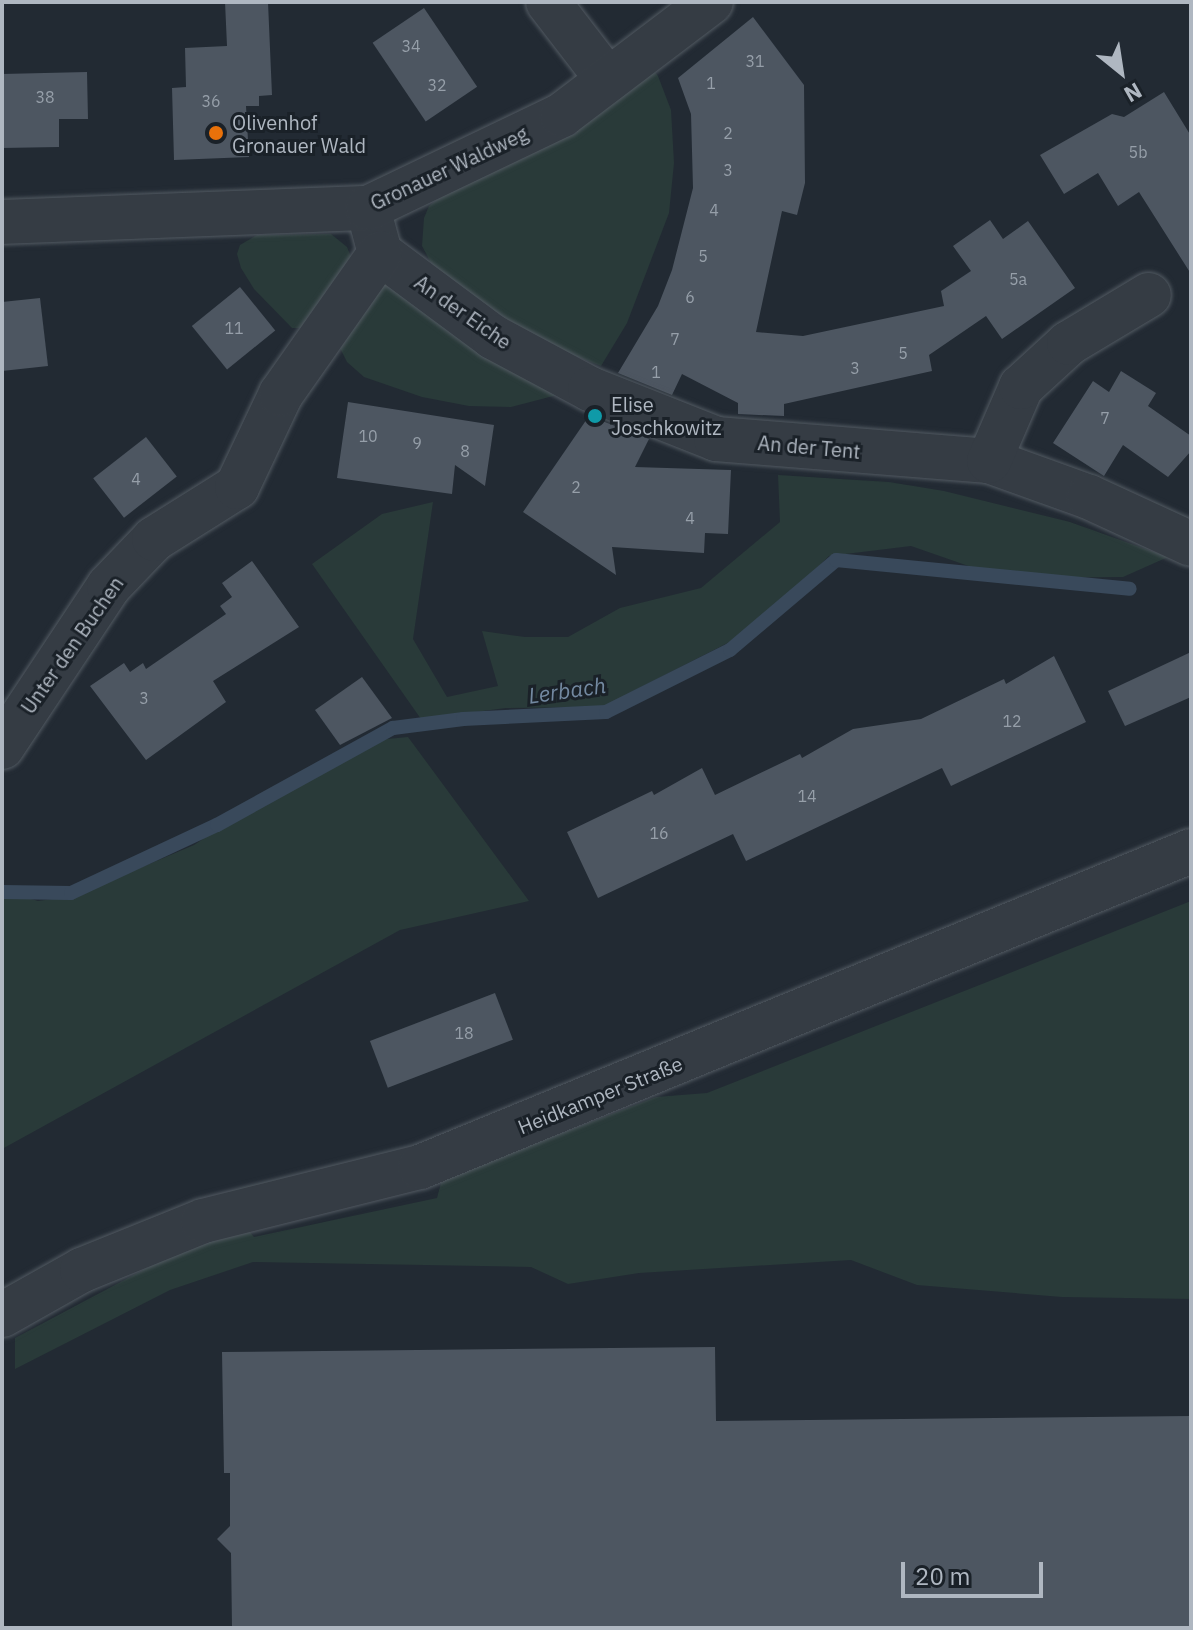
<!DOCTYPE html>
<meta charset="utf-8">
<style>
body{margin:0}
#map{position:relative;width:1193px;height:1630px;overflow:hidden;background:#222a33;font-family:"IBM Plex Sans",sans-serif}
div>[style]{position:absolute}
.green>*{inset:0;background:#293a39}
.stream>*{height:14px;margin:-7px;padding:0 7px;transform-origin:7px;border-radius:7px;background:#39495b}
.building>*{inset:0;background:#4d5661;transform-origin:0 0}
.roads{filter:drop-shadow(0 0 2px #525a62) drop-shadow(0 0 2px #525a62)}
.street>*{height:44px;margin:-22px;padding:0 22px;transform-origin:22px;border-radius:22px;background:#353c44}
.dots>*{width:22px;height:22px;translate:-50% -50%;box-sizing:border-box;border:4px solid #1a2128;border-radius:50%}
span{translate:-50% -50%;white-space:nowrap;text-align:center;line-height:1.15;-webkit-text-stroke:6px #1a2128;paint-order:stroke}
.number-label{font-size:16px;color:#969fa9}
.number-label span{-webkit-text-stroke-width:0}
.poi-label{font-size:20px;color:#afb7c1}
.left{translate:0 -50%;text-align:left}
.street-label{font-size:20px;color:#afb7c1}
.water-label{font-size:22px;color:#7389a1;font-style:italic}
.frame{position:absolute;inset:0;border:4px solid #afb7c1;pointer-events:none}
.north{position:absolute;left:1081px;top:32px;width:80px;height:80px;-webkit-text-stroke:6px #1a2128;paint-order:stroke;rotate:150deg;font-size:22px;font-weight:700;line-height:32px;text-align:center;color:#afb7c1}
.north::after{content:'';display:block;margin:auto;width:28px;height:36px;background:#afb7c1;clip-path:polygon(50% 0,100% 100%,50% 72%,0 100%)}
.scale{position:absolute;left:901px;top:1562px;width:142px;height:36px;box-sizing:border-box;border:4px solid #afb7c1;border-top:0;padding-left:10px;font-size:24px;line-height:28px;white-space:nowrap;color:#afb7c1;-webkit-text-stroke:6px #1a2128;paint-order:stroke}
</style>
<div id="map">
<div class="green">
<div style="clip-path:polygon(650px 66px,658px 76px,671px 110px,674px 163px,669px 213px,627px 323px,601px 366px,565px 352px,452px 288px,437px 274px,422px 246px,424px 218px,429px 206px,444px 194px)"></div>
<div style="clip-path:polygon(331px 234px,347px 247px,351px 257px,307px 328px,292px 328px,254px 289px,241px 268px,237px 254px,240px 245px,257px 235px)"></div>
<div style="clip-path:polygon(387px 283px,561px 394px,511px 407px,469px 406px,422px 397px,364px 377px,347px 362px,339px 346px,377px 288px)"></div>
<div style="clip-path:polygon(778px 475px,889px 482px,944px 491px,1070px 522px,1168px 557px,1123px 577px,1003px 578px,911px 546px,829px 556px,753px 630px,602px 707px,506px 708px,421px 719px,312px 564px,382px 514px,433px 502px,413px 639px,447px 697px,498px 686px,482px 631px,525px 637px,568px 637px,620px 608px,701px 588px,780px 522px)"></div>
<div style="clip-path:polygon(408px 737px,529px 901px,400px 930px,2px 1149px,2px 890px,38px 901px,74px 896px,194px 845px,283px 786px,377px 740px)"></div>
<div style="clip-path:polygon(1191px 901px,1191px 1299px,1062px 1297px,917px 1285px,851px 1260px,639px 1273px,568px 1284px,531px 1267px,253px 1262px,170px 1290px,15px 1369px,15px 1338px,177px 1252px,248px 1230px,254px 1237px,437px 1198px,442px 1179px,656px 1097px,707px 1093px)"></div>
</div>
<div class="stream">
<div style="left:2px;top:892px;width:69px;rotate:0.8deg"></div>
<div style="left:71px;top:893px;width:161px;rotate:-25deg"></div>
<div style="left:217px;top:825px;width:201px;rotate:-28.9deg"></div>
<div style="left:393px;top:728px;width:71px;rotate:-7.3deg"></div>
<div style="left:463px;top:719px;width:143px;rotate:-2.8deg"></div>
<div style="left:606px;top:712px;width:139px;rotate:-26.6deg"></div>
<div style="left:730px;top:650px;width:139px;rotate:-40.3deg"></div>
<div style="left:836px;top:560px;width:295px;rotate:5.6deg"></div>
</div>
<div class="building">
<div style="clip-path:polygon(225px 2px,268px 2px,272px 95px,259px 96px,259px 106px,246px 106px,249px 157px,174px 160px,172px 88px,186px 87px,185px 48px,227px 46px)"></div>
<div style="left:424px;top:8px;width:95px;height:62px;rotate:56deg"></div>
<div style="clip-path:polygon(753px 17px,804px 85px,805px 183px,797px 215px,782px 211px,756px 332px,803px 336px,944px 306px,941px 291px,971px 271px,953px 246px,990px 220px,1003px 239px,1028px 221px,1075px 288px,1002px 339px,986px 316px,929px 355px,932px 371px,784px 404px,784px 416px,738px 414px,738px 403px,682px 374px,672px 395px,618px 373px,658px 306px,672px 270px,693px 188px,691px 114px,678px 78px)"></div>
<div style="clip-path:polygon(87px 72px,88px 119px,59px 119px,59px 147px,2px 148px,2px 74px)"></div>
<div style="clip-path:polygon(1164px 92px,1191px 136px,1191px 274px,1139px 192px,1118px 206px,1098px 173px,1064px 194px,1040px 155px,1112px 114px,1124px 117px)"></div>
<div style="left:240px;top:287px;width:56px;height:62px;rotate:51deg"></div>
<div style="clip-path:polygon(40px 298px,48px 366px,2px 371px,2px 302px)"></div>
<div style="clip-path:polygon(1121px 371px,1156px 393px,1148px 406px,1191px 436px,1191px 451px,1168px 477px,1123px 445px,1104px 476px,1053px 443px,1093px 381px,1109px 392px)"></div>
<div style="clip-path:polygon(348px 402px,494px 425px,485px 486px,455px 465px,452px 494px,337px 478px)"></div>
<div style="clip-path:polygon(589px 416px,649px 439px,635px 467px,731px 470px,728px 534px,705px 533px,704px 553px,612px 547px,616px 575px,523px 512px)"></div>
<div style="left:146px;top:437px;width:50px;height:67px;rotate:52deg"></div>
<div style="clip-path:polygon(252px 561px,299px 627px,213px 681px,226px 702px,146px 760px,90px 686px,124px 663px,130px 672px,143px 663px,146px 669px,226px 614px,220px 606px,232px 597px,222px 583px)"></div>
<div style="clip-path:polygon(1191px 652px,1191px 697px,1125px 726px,1108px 691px)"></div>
<div style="clip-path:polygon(1054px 656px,1086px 722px,951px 786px,942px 768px,746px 861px,733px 834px,598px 898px,567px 832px,652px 791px,654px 795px,702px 768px,715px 795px,800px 754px,802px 758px,853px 729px,921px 719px,1004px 679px,1006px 684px)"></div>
<div style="clip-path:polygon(362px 677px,392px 718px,340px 745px,315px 710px)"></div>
<div style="left:495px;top:993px;width:50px;height:134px;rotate:69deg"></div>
<div style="clip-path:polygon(715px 1347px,716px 1421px,1191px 1416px,1191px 1628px,232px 1628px,231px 1553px,217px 1539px,230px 1526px,230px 1473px,224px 1473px,222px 1352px)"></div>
</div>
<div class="roads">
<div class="street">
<div style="left:548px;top:2px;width:98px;rotate:52.4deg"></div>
<div style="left:368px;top:208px;width:47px;rotate:75.1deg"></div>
<div style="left:380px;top:253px;width:141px;rotate:36.6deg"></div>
<div style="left:493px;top:337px;width:110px;rotate:28.2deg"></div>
<div style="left:590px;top:389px;width:136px;rotate:21.6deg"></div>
<div style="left:716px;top:439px;width:274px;rotate:4.6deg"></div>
<div style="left:989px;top:461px;width:106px;rotate:19.8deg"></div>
<div style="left:1089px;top:497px;width:112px;rotate:24.7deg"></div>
<div style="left:2px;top:222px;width:366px;rotate:-2.2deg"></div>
<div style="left:368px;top:208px;width:215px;rotate:-25.6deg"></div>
<div style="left:562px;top:115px;width:187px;rotate:-37.2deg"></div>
<div style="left:989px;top:461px;width:81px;rotate:-66.6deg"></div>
<div style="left:1021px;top:387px;width:65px;rotate:-42.5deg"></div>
<div style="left:1069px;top:343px;width:93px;rotate:-31deg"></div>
<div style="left:2px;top:747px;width:193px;rotate:-56.4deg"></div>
<div style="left:109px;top:586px;width:65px;rotate:-46.2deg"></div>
<div style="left:154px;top:539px;width:98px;rotate:-32.1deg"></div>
<div style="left:237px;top:487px;width:103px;rotate:-64.7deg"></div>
<div style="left:281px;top:394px;width:172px;rotate:-54.9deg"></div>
<div style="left:2px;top:1315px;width:92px;rotate:-29.4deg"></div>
<div style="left:82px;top:1270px;width:131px;rotate:-22deg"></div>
<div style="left:203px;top:1221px;width:224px;rotate:-14deg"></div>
<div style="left:420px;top:1167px;width:833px;rotate:-22.29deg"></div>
</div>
</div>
<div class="dots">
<div style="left:216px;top:133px;background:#e8710a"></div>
<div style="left:595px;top:416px;background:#0f9aa8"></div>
</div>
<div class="number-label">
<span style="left:411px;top:46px">34</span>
<span style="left:755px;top:61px">31</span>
<span style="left:711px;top:83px">1</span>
<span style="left:437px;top:85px">32</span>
<span style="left:45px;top:97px">38</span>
<span style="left:211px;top:101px">36</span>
<span style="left:728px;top:133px">2</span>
<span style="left:1138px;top:152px">5b</span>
<span style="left:728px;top:170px">3</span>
<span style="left:714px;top:210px">4</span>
<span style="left:703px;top:256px">5</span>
<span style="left:1018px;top:279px">5a</span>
<span style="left:690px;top:297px">6</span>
<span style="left:234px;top:328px">11</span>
<span style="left:675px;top:339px">7</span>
<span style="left:903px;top:353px">5</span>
<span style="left:855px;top:368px">3</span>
<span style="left:656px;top:372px">1</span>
<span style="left:1105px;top:418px">7</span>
<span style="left:368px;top:436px">10</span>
<span style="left:417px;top:443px">9</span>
<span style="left:465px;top:451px">8</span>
<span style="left:136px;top:479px">4</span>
<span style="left:576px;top:487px">2</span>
<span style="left:690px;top:518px">4</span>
<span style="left:144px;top:698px">3</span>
<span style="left:1012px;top:721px">12</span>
<span style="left:807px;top:796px">14</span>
<span style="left:659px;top:833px">16</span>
<span style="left:464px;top:1033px">18</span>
</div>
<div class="poi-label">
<span class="left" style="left:232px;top:134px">Olivenhof<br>Gronauer Wald</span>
<span class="left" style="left:611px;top:416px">Elise<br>Joschkowitz</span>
</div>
<div class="street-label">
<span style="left:449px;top:168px;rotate:-25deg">Gronauer Waldweg</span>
<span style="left:463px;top:312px;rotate:35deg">An der Eiche</span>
<span style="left:809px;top:447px;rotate:5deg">An der Tent</span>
<span style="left:72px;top:645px;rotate:-55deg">Unter den Buchen</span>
<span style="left:600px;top:1095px;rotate:-22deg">Heidkamper Straße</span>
</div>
<div class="water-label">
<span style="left:567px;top:690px;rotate:-8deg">Lerbach</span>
</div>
<div class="frame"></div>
<div class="north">N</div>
<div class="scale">20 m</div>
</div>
